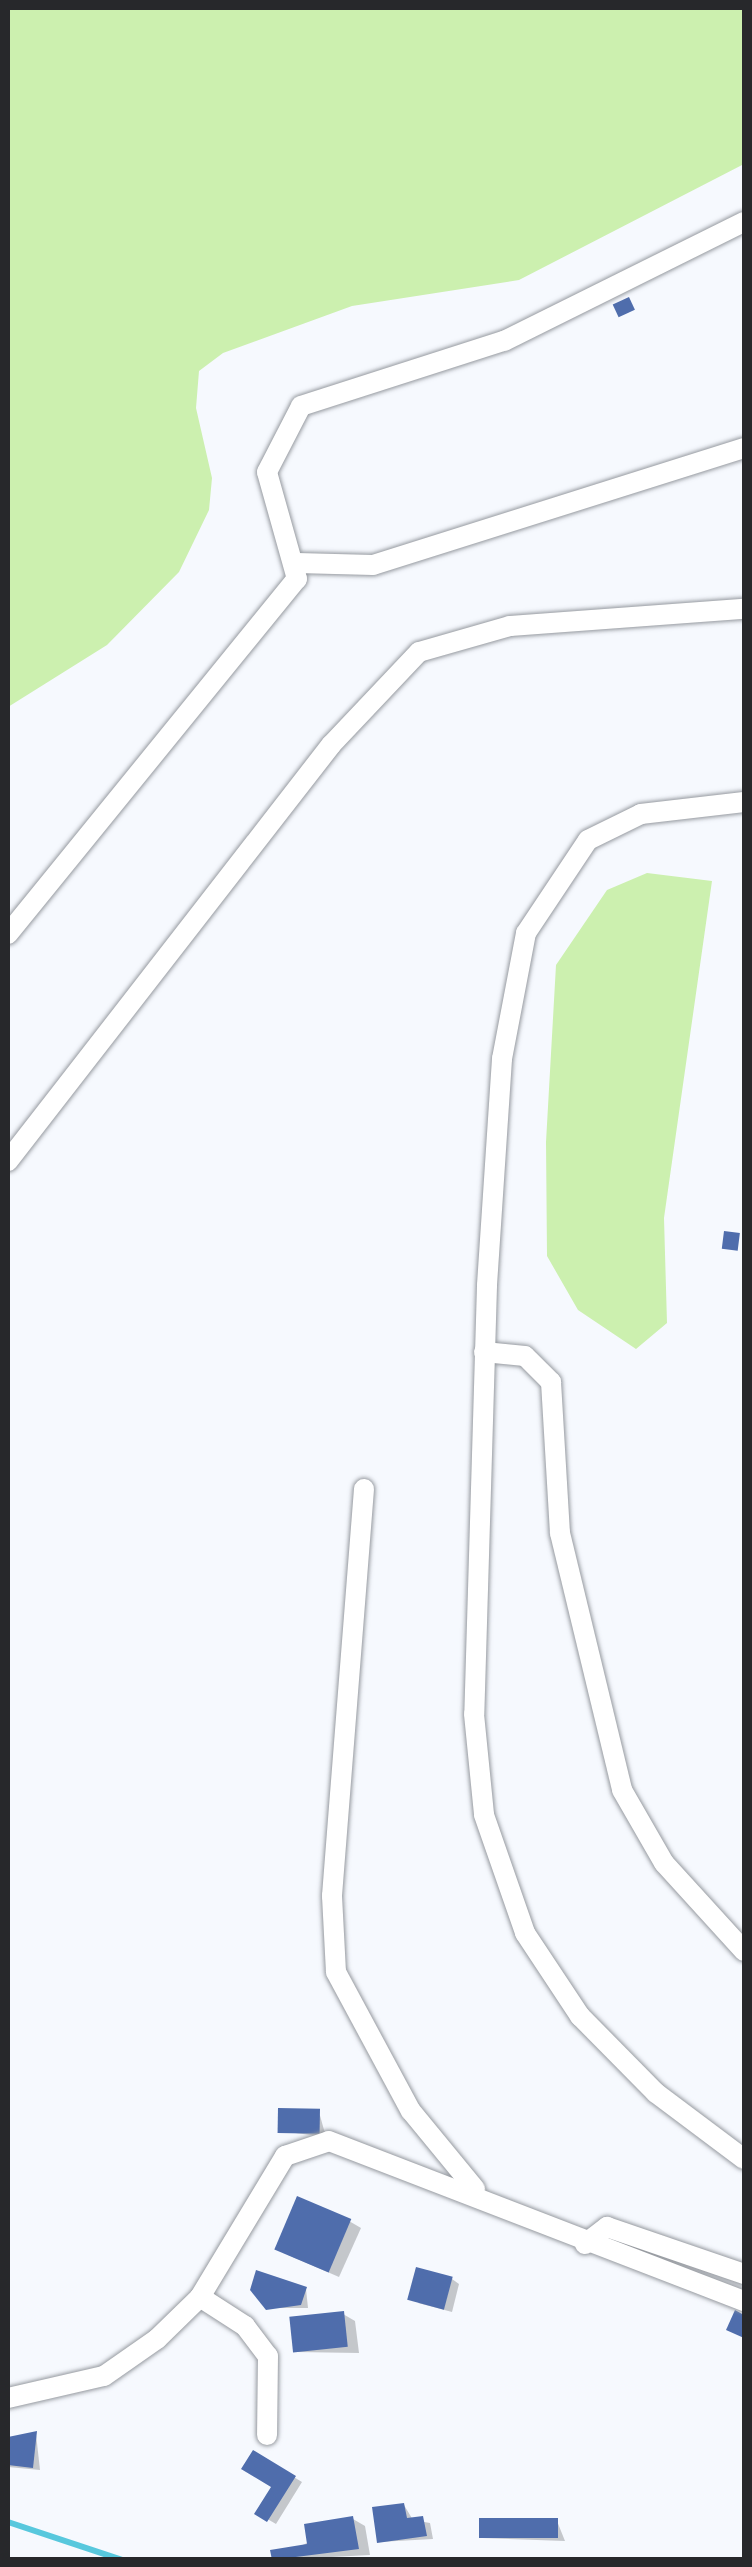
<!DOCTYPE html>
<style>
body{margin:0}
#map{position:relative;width:752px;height:2567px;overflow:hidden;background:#f6f9fe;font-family:"Alegreya Sans",sans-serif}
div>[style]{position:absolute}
.green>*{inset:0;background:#ccf0af}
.shadow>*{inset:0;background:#0003}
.stream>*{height:6px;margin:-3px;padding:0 3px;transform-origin:3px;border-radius:3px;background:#58c8dd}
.building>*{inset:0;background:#4f6dac;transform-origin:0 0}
.roads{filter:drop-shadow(0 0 2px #969aa0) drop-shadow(0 0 2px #969aa0)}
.street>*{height:20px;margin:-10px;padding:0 10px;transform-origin:10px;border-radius:10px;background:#fff}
span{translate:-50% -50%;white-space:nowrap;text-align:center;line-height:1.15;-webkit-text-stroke:10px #fff;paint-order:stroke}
.frame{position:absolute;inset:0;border:10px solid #27282b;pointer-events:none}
</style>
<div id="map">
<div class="green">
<div style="clip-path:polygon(8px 8px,744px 8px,744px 164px,519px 280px,352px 306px,223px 353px,199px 371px,196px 408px,212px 478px,209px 510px,179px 572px,107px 645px,8px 707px)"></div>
<div style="clip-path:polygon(647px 873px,712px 881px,664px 1218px,667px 1323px,636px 1349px,578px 1310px,547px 1256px,546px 1142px,556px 965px,607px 890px)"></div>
</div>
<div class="shadow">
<div style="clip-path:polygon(319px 2112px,326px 2137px,280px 2131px)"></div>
<div style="clip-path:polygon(349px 2221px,361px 2228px,339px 2277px,288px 2255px)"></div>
<div style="clip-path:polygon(452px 2279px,459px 2284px,452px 2312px,418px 2303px)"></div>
<div style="clip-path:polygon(306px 2289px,308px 2308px,267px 2308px)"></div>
<div style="clip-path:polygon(343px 2314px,355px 2321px,359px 2353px,295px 2352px)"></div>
<div style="clip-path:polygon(36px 2434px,40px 2470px,8px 2467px,8px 2440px)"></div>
<div style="clip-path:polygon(254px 2453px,302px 2482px,276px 2524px,257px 2513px,274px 2486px)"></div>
<div style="clip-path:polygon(404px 2505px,413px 2520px,430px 2523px,433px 2539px,379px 2542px)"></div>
<div style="clip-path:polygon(353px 2519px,365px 2526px,370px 2555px,274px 2560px)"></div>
<div style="clip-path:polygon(557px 2521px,565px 2541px,482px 2538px)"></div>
</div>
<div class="stream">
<div style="left:8px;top:2522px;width:120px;rotate:18.4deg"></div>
<div style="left:585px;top:2560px;width:35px"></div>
</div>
<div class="building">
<div style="left:629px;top:297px;width:14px;height:18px;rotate:65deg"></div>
<div style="left:724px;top:1231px;width:16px;height:18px;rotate:7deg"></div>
<div style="left:278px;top:2108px;width:42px;height:25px;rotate:1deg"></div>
<div style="left:297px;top:2196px;width:59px;height:58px;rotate:23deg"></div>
<div style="left:416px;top:2267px;width:38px;height:34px;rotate:15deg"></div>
<div style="clip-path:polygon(256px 2270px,307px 2287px,301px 2305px,266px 2310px,250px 2290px)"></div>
<div style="clip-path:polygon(735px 2310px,744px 2315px,744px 2338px,726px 2330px)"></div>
<div style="left:344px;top:2311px;width:36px;height:55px;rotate:84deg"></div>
<div style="clip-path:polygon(37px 2431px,33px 2468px,8px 2465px,8px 2437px)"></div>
<div style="clip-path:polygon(253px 2450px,296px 2476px,267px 2522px,254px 2514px,271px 2487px,241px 2469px)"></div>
<div style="clip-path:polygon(404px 2503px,407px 2518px,423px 2516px,427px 2536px,377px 2543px,372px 2507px)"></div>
<div style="clip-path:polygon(353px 2516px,359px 2549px,272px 2560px,270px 2550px,307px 2544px,304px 2524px)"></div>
<div style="left:558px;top:2518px;width:20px;height:79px;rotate:90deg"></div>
</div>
<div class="roads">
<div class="street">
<div style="left:297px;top:563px;width:76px;rotate:1.5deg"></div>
<div style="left:373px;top:565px;width:389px;rotate:-17.5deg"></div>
<div style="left:744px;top:802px;width:104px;rotate:173.4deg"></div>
<div style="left:641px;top:814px;width:59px;rotate:153.9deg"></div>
<div style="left:588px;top:840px;width:112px;rotate:123.7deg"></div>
<div style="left:526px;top:933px;width:128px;rotate:100.8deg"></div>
<div style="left:502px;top:1059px;width:227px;rotate:93.8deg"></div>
<div style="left:487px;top:1286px;width:428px;rotate:91.7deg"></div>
<div style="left:474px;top:1714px;width:101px;rotate:84.3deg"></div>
<div style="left:484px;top:1815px;width:125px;rotate:70.8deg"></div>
<div style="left:525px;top:1933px;width:100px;rotate:56.5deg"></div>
<div style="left:580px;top:2016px;width:108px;rotate:45.4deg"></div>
<div style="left:656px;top:2093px;width:110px;rotate:36.9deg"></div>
<div style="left:8px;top:934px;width:458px;rotate:-50.9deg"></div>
<div style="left:297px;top:579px;width:111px;rotate:-105.7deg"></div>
<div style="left:267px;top:472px;width:74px;rotate:-62.7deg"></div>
<div style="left:301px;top:406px;width:213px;rotate:-17.8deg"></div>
<div style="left:504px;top:341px;width:268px;rotate:-26.4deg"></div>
<div style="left:8px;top:1161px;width:527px;rotate:-52.17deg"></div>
<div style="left:331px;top:745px;width:128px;rotate:-46.6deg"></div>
<div style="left:419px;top:652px;width:95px;rotate:-15.9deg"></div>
<div style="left:510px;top:626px;width:235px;rotate:-4.2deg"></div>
<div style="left:484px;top:1352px;width:41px;rotate:5.6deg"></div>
<div style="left:525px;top:1356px;width:37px;rotate:45deg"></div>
<div style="left:551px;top:1382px;width:151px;rotate:86.6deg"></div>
<div style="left:560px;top:1533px;width:264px;rotate:76.4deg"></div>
<div style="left:622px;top:1790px;width:84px;rotate:60.1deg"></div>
<div style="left:664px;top:1863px;width:119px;rotate:47.7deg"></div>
<div style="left:364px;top:1489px;width:408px;rotate:94.5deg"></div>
<div style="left:332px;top:1896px;width:76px;rotate:87deg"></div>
<div style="left:336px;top:1972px;width:158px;rotate:61.7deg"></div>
<div style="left:411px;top:2111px;width:101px;rotate:50.6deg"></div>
<div style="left:585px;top:2244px;width:28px;rotate:-38deg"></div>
<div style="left:607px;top:2227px;width:145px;rotate:18.9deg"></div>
<div style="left:200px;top:2297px;width:54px;rotate:32.8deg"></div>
<div style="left:245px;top:2326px;width:38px;rotate:53deg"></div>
<div style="left:268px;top:2356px;width:79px;rotate:90.7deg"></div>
<div style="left:8px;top:2398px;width:98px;rotate:-12.9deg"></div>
<div style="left:104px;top:2376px;width:65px;rotate:-34.9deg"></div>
<div style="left:157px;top:2339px;width:60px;rotate:-44.3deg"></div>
<div style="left:200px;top:2297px;width:165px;rotate:-58.9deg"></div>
<div style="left:285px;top:2156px;width:46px;rotate:-18.8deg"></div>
<div style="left:329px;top:2141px;width:445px;rotate:21.1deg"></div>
</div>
</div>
<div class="frame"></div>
</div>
